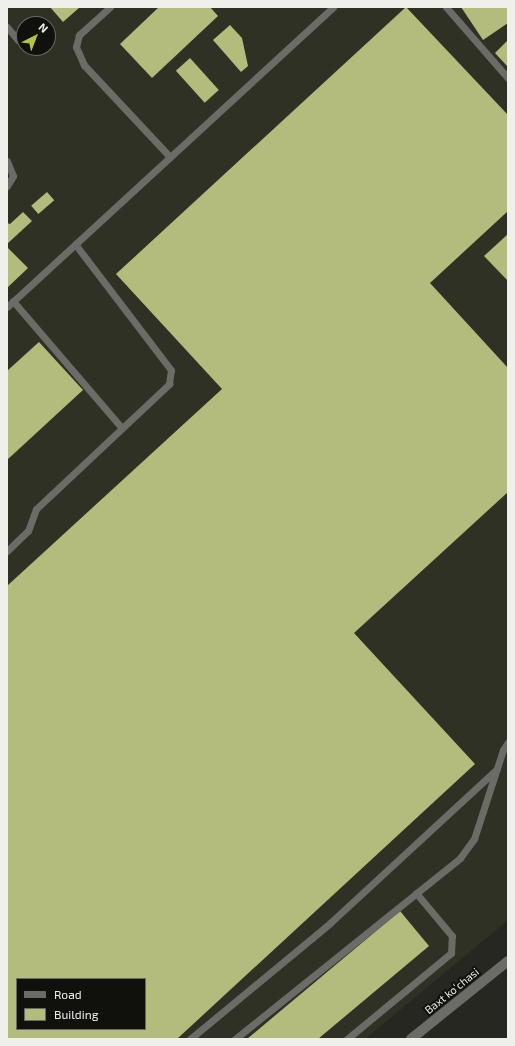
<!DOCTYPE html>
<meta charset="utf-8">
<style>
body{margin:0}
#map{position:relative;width:515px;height:1046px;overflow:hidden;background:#272722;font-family:"Exo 2",sans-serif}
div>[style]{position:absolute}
.built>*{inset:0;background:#2f3125}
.building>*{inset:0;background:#b4bc7d;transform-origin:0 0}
.service>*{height:7px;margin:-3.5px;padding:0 3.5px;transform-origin:3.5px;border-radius:3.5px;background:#6b6b68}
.minor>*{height:10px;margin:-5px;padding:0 5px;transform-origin:5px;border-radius:5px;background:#6b6b68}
span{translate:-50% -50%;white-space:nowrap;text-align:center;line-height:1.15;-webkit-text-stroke:4px #10100d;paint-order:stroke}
.street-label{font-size:11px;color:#efefeb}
.frame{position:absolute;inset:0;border:8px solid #efefeb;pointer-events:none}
.legend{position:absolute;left:16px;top:978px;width:130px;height:52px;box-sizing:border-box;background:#10100d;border:1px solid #696966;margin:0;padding:5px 7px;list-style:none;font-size:12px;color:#efefeb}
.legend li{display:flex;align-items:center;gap:8px;height:20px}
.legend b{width:20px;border:1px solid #696966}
.north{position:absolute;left:16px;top:16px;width:40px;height:40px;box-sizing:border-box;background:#10100d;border:1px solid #696966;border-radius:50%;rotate:42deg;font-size:11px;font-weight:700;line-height:16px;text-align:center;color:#efefeb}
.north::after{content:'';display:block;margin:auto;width:14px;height:18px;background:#b7c148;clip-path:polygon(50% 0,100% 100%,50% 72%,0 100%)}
</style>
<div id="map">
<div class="built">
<div style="clip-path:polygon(evenodd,7px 7px,508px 7px,508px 920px,365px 1039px,7px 1039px,7px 7px,24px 24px,48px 24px,48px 48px,24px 48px,24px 24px,7px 7px,17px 979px,145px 979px,145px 1029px,17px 1029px,17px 979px)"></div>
</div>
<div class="building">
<div style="clip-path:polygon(50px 7px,80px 7px,63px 22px)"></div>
<div style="clip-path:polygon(159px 7px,210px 7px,218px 16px,152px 78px,120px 44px)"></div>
<div style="clip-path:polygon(evenodd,406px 7px,508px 115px,508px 211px,430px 283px,508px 368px,508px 492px,354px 633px,475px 764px,177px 1039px,7px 1039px,7px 586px,222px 389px,116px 274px,406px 7px,17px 979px,145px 979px,145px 1029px,17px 1029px,17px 979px)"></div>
<div style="clip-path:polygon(461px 7px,508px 7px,508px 23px,483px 40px)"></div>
<div style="clip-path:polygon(230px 25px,242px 38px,248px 66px,241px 72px,213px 40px)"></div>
<div style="clip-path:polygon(508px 40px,508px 67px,495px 53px)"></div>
<div style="left:190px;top:58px;width:43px;height:19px;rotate:48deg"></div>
<div style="left:47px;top:192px;width:11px;height:21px;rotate:49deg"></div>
<div style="clip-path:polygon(23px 212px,32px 221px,7px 244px,7px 223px,10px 224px)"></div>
<div style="clip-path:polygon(508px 234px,508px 281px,484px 256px)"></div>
<div style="clip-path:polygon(7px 247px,28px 268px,7px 288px)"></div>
<div style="clip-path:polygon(39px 342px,83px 390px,7px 460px,7px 371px)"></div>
<div style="clip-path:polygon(400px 911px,429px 946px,318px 1039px,247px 1039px)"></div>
</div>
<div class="service">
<div style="left:110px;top:7px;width:42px;rotate:137.9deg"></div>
<div style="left:79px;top:35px;width:12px;rotate:104deg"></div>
<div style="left:76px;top:47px;width:20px;rotate:66deg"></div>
<div style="left:84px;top:65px;width:126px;rotate:46.9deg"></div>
<div style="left:446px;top:7px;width:94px;rotate:48.9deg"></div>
<div style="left:7px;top:27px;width:17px;rotate:50deg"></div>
<div style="left:7px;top:161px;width:16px;rotate:68deg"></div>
<div style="left:13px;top:176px;width:12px;rotate:121deg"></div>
<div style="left:13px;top:301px;width:167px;rotate:49.4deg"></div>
<div style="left:7px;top:307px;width:443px;rotate:-42.6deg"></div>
<div style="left:7px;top:551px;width:29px;rotate:-44deg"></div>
<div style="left:28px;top:531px;width:23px;rotate:-70deg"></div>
<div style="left:36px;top:509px;width:183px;rotate:-43.2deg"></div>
<div style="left:169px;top:384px;width:14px;rotate:-82deg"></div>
<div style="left:171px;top:370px;width:158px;rotate:-127.3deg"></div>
<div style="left:190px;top:1039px;width:182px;rotate:-39.6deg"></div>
<div style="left:330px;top:923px;width:227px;rotate:-42.7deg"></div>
<div style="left:235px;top:1039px;width:289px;rotate:-38.8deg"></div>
<div style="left:460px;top:858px;width:24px;rotate:-54deg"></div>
<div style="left:474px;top:839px;width:94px;rotate:-72deg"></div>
<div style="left:503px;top:750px;width:9px;rotate:-58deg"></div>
<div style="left:347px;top:1039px;width:135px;rotate:-39.6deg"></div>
<div style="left:451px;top:953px;width:17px;rotate:-87deg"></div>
<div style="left:452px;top:936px;width:56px;rotate:-129.9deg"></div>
</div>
<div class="minor">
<div style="left:411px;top:1039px;width:124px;rotate:-38.8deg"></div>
</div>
<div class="street-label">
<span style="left:452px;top:991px;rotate:-39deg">Baxt koʻchasi</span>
</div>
<div class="frame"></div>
<ul class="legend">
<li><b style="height:5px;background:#6b6b68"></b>Road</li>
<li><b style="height:11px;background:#b4bc7d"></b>Building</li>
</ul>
<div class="north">N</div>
</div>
